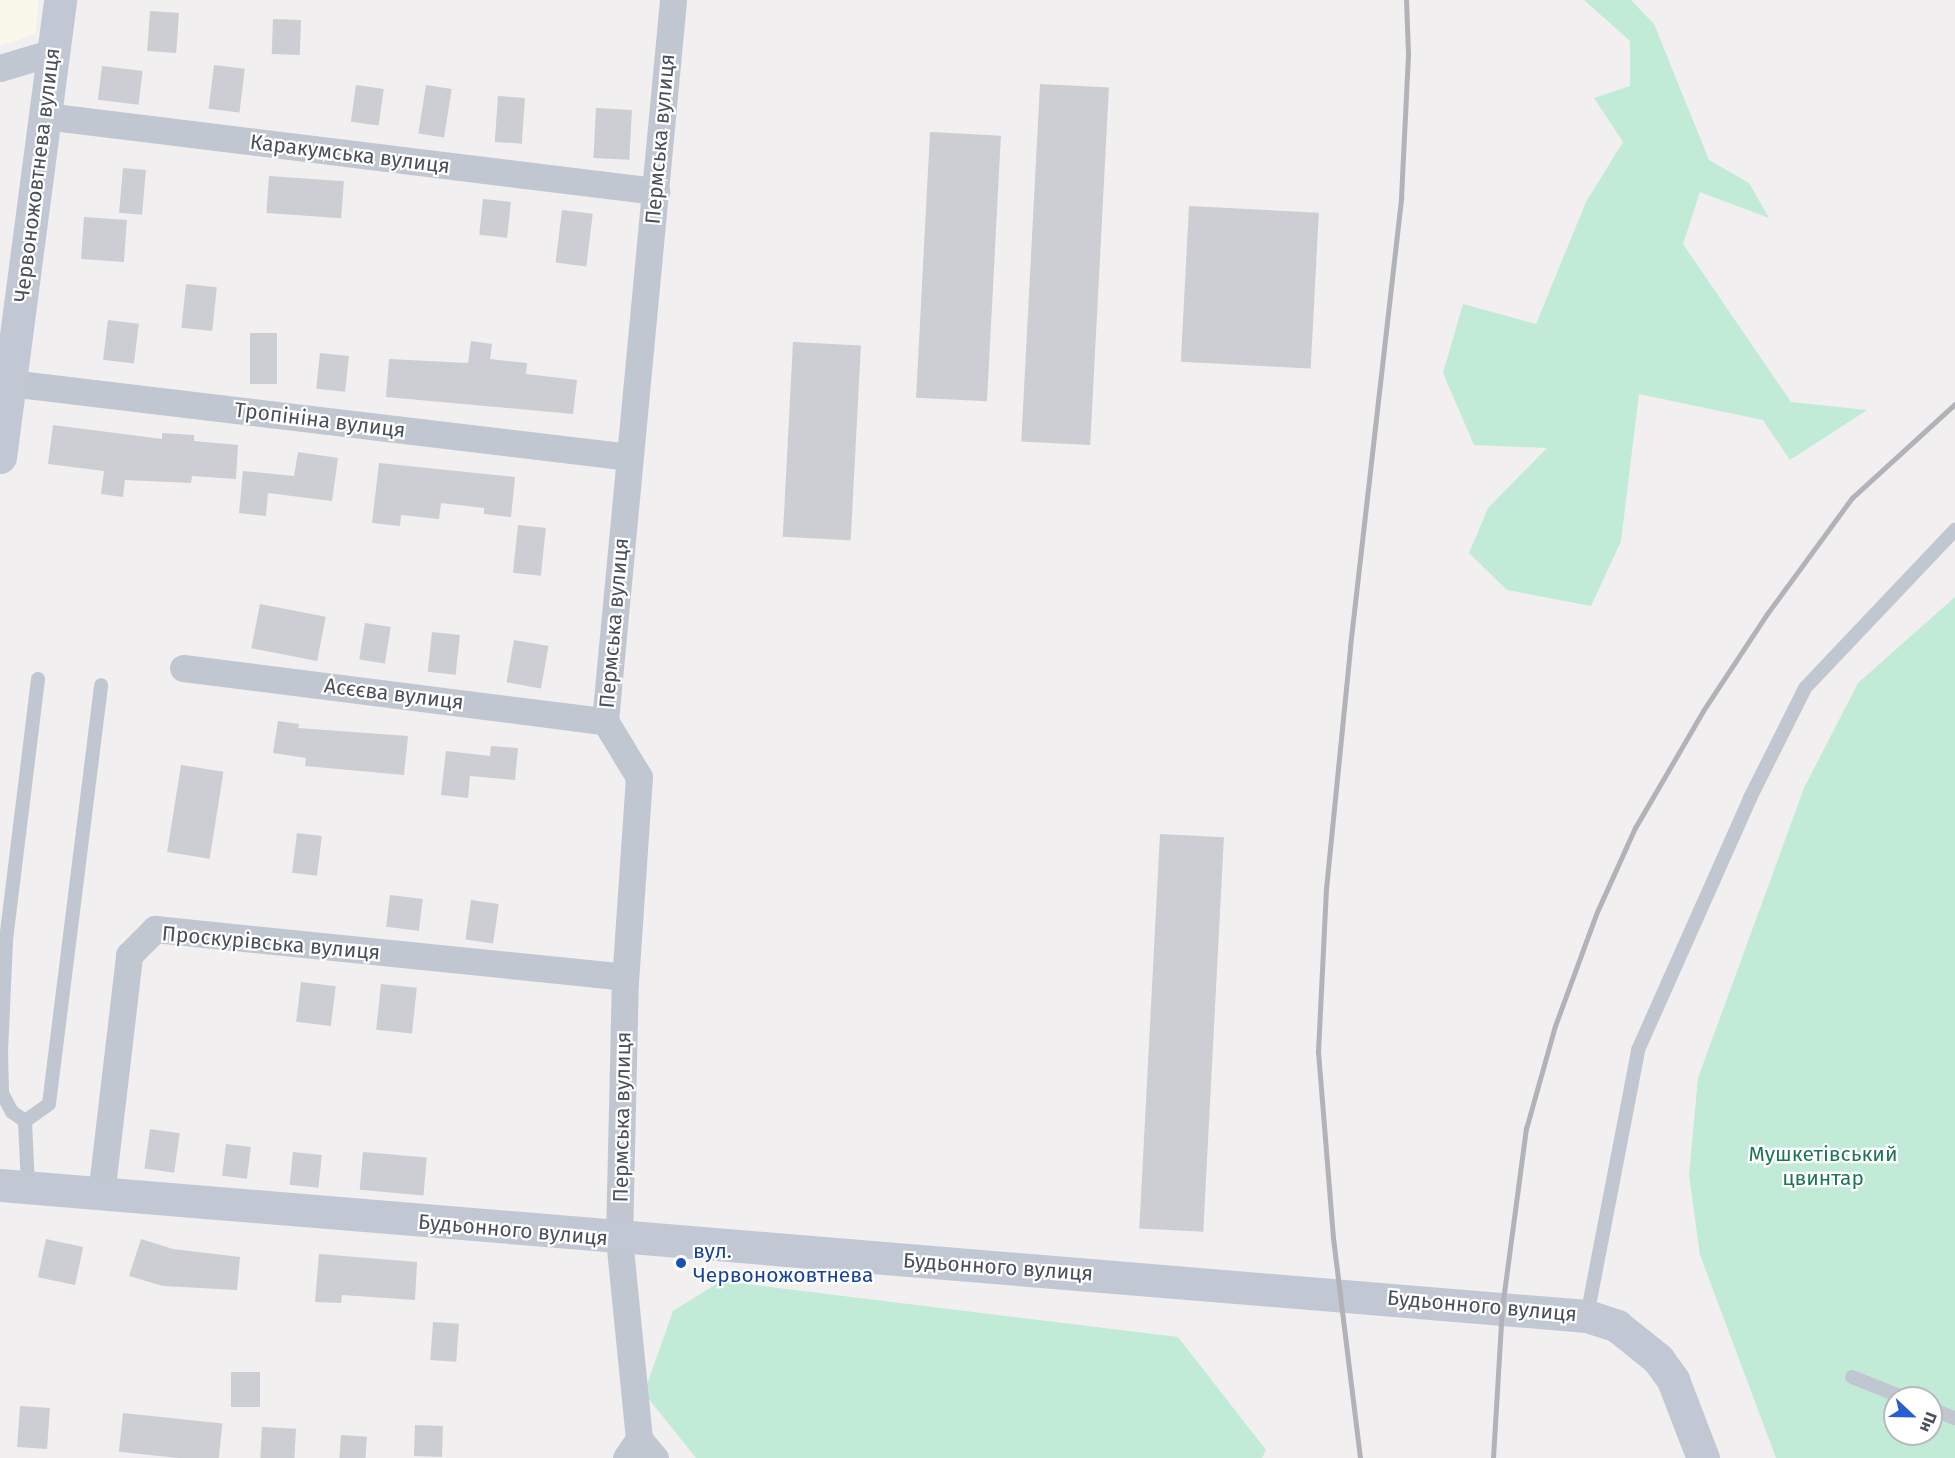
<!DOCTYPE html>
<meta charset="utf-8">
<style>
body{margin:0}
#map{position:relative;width:1955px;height:1458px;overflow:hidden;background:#f1efef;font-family:"Fira Sans",sans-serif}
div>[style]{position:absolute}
.commercial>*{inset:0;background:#faf8ea}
.green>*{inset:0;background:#c1ebd7}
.building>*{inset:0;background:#ccced3;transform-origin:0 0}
.lane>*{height:14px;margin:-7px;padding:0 7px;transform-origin:7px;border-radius:7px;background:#c1c7d0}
.street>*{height:27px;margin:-13.5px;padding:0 13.5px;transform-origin:13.5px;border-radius:13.5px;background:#c1c7d0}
.secondary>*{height:33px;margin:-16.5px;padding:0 16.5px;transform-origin:16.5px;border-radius:16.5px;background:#c1c8d4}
.rail>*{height:4.5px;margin:-2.25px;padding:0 2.25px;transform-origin:2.25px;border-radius:2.25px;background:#b2b3b9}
.dots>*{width:16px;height:16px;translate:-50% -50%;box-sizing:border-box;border:3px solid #fff;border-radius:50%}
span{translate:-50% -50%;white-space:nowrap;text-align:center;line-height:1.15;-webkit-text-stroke:4.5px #fff;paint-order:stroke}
.street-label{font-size:21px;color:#49505b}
.park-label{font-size:21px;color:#1f7656}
.transit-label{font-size:21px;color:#164399}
.left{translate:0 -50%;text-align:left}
.north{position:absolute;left:1883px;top:1386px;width:60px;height:60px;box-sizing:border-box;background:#fff;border:2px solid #b6b9bd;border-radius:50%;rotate:112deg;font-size:16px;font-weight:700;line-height:24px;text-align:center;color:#49505b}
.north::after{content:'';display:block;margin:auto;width:21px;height:27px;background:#295dd2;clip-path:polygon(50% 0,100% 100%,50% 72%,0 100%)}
</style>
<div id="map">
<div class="commercial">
<div style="clip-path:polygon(0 0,39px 0,35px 34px,0 46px)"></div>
</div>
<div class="green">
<div style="clip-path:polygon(1584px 0,1631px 0,1654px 24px,1709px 160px,1749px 183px,1769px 218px,1700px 192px,1683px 244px,1791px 402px,1867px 410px,1790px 460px,1763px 420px,1639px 394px,1621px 541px,1591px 606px,1507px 590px,1469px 553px,1488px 508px,1547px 448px,1474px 445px,1443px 373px,1463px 304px,1536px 324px,1586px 202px,1623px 142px,1594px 98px,1630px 86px,1630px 41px)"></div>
<div style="clip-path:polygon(evenodd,1955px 597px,1955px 1458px,1776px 1458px,1700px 1255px,1689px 1175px,1698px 1078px,1804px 788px,1858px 683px,1955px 597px,1895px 1398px,1931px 1398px,1931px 1434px,1895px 1434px,1895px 1398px)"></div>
<div style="clip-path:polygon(721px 1281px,1178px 1337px,1266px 1450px,1262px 1458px,696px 1458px,644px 1393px,673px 1311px)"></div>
</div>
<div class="building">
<div style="left:150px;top:11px;width:29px;height:40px;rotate:4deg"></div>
<div style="left:273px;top:19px;width:28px;height:35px;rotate:2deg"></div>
<div style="left:214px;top:65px;width:31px;height:44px;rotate:7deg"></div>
<div style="left:102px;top:66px;width:41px;height:34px;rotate:7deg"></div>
<div style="left:1040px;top:84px;width:69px;height:358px;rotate:3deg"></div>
<div style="left:356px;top:85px;width:28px;height:37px;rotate:8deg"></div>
<div style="left:426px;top:85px;width:26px;height:49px;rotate:9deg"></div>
<div style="left:498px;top:96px;width:27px;height:46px;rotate:4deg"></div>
<div style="left:596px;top:108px;width:36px;height:50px;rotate:3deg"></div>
<div style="left:930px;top:132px;width:71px;height:266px;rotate:3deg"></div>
<div style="left:123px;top:168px;width:23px;height:45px;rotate:5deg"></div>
<div style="left:269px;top:176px;width:75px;height:37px;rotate:4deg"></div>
<div style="left:483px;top:199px;width:28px;height:36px;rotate:6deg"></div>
<div style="left:1189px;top:206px;width:130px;height:156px;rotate:3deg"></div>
<div style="left:562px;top:210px;width:31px;height:53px;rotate:7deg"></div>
<div style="left:84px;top:217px;width:43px;height:42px;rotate:4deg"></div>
<div style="left:186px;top:284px;width:31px;height:44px;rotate:6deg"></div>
<div style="left:108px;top:320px;width:31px;height:40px;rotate:7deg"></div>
<div style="left:250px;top:333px;width:27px;height:51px"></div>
<div style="clip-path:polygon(471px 341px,492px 344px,490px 359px,527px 363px,526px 374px,577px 380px,573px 414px,386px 397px,389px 359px,468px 363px)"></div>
<div style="left:793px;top:342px;width:68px;height:195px;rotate:3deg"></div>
<div style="left:320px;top:353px;width:29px;height:36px;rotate:6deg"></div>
<div style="clip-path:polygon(53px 425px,162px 439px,162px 433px,194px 435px,194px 441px,238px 445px,236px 479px,192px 476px,191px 483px,125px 480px,123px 497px,101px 494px,104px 471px,48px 464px)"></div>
<div style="clip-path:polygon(298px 452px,338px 458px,332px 501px,268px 493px,266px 516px,239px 513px,243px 471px,294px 476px)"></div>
<div style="clip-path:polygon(379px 463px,515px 477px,511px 517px,484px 514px,484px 508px,441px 503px,439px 519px,401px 515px,400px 526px,372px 523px)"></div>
<div style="left:518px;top:525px;width:28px;height:48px;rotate:6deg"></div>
<div style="left:260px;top:604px;width:67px;height:45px;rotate:11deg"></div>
<div style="left:365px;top:623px;width:26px;height:37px;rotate:9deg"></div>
<div style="left:432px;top:632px;width:28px;height:40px;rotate:6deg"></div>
<div style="left:514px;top:640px;width:35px;height:43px;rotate:10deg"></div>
<div style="clip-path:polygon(278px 721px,299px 724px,298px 728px,408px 736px,404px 775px,305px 766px,306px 758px,273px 753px)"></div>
<div style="clip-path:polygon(491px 746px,518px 748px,515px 780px,470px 776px,468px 798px,441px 795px,446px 751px,490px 756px)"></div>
<div style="left:181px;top:765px;width:43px;height:88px;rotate:9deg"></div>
<div style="left:297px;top:833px;width:25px;height:40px;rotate:7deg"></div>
<div style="left:1160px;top:834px;width:64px;height:395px;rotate:3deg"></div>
<div style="left:390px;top:895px;width:33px;height:32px;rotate:7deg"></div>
<div style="left:471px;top:900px;width:28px;height:40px;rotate:8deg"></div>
<div style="left:301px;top:982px;width:35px;height:40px;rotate:7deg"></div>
<div style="left:381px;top:984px;width:36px;height:46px;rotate:6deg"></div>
<div style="left:150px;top:1129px;width:30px;height:40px;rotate:8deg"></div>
<div style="left:226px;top:1144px;width:25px;height:32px;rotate:7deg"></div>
<div style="left:293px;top:1152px;width:29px;height:33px;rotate:6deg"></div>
<div style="left:363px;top:1152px;width:64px;height:38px;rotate:5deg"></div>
<div style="left:46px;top:1239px;width:38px;height:39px;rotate:12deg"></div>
<div style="clip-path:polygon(141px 1239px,173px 1249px,240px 1257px,237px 1290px,163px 1286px,129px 1276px)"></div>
<div style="clip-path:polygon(319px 1254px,417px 1262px,415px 1300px,342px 1295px,341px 1303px,315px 1302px)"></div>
<div style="left:433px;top:1322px;width:26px;height:38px;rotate:4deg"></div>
<div style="left:231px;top:1372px;width:29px;height:35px"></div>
<div style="left:20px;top:1406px;width:30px;height:41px;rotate:4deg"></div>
<div style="left:123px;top:1413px;width:100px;height:39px;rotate:6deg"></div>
<div style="left:415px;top:1425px;width:28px;height:31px;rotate:2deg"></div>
<div style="left:262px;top:1427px;width:34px;height:31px;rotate:3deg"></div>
<div style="left:341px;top:1435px;width:26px;height:23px;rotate:4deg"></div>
</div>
<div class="lane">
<div style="left:25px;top:1121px;width:16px;rotate:-145deg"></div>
<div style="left:12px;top:1112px;width:21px;rotate:-118deg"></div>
<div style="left:2px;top:1093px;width:41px;rotate:-91.4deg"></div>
<div style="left:1px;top:1052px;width:112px;rotate:-87.4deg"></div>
<div style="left:6px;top:940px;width:263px;rotate:-83deg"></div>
<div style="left:28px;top:1187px;width:66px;rotate:-92.6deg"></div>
<div style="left:25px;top:1121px;width:29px;rotate:-35deg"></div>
<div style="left:49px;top:1104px;width:422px;rotate:-82.9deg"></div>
<div style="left:1587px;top:1316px;width:271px;rotate:-79.1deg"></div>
<div style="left:1638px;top:1050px;width:276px;rotate:-66deg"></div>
<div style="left:1750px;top:798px;width:123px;rotate:-63.4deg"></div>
<div style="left:1805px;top:688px;width:218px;rotate:-46.5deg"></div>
<div style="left:1852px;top:1377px;width:57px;rotate:21.6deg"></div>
<div style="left:1931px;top:1409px;width:26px;rotate:21deg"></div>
</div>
<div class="street">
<div style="left:0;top:68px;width:55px;rotate:-16.8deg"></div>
<div style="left:45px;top:116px;width:616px;rotate:7deg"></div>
<div style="left:10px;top:383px;width:624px;rotate:6.81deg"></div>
<div style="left:183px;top:668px;width:425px;rotate:7.2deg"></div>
<div style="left:101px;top:1195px;width:242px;rotate:-83.3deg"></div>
<div style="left:129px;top:955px;width:37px;rotate:-45deg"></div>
<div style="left:155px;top:929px;width:472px;rotate:5.8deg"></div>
<div style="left:639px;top:1439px;width:25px;rotate:50deg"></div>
<div style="left:626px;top:1458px;width:23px;rotate:-56deg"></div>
<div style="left:639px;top:1439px;width:201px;rotate:-95.7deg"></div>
<div style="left:619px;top:1239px;width:257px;rotate:-88.7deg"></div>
<div style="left:625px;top:982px;width:205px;rotate:-86.1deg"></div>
<div style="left:639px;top:777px;width:66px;rotate:-121.3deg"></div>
<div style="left:605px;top:721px;width:724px;rotate:-84.61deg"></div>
</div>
<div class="secondary">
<div style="left:0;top:457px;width:461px;rotate:-82.5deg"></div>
<div style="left:0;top:1185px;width:1592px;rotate:4.72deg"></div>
<div style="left:1587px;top:1316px;width:32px;rotate:18deg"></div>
<div style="left:1617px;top:1326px;width:53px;rotate:38.8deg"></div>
<div style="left:1658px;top:1359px;width:26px;rotate:54deg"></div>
<div style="left:1673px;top:1380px;width:84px;rotate:69deg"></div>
</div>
<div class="rail">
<div style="left:1360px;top:1458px;width:222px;rotate:-97deg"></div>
<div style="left:1333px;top:1238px;width:187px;rotate:-94.6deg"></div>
<div style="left:1318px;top:1052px;width:163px;rotate:-87.2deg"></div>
<div style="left:1326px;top:889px;width:243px;rotate:-84.3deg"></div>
<div style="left:1350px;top:647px;width:452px;rotate:-83.5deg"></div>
<div style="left:1401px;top:198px;width:144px;rotate:-87.2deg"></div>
<div style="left:1408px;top:54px;width:54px;rotate:-92.1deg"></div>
<div style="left:1493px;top:1458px;width:150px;rotate:-86.6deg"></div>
<div style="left:1502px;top:1308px;width:181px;rotate:-82.4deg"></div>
<div style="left:1526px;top:1129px;width:107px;rotate:-74.3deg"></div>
<div style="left:1555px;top:1026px;width:121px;rotate:-69.8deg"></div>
<div style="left:1597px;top:912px;width:92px;rotate:-65.7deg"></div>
<div style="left:1635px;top:828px;width:135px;rotate:-59.8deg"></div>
<div style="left:1703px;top:711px;width:116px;rotate:-56.6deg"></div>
<div style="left:1767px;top:614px;width:144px;rotate:-53.8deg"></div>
<div style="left:1852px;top:498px;width:139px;rotate:-42.4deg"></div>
</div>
<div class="dots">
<div style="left:681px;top:1263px;background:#1a4fb4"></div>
</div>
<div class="street-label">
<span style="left:660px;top:139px;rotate:-85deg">Пермська вулиця</span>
<span style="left:350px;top:154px;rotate:7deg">Каракумська вулиця</span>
<span style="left:37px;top:175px;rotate:-83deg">Червоножовтнева вулиця</span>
<span style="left:320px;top:420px;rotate:7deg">Тропініна вулиця</span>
<span style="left:614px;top:623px;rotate:-85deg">Пермська вулиця</span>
<span style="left:394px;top:694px;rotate:7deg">Асєєва вулиця</span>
<span style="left:271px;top:943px;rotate:5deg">Проскурівська вулиця</span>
<span style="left:622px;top:1117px;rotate:-89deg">Пермська вулиця</span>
<span style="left:513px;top:1230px;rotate:5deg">Будьонного вулиця</span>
<span style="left:998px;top:1267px;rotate:4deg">Будьонного вулиця</span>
<span style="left:1482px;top:1306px;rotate:5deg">Будьонного вулиця</span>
</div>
<div class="park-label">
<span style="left:1823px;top:1166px">Мушкетівський<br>цвинтар</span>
</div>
<div class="transit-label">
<span class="left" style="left:693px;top:1263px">вул.<br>Червоножовтнева</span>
</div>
<div class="north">Пн</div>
</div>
